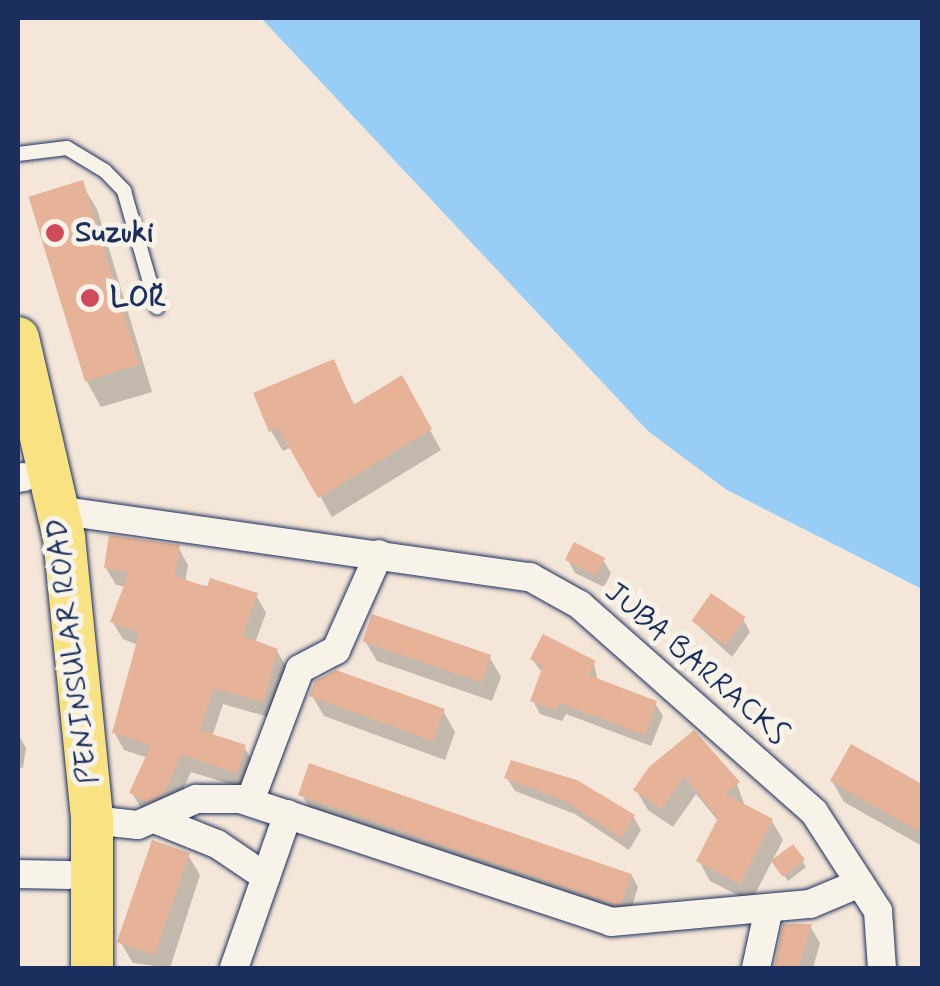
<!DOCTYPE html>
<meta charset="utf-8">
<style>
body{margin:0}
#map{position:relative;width:940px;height:986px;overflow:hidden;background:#f4e6d8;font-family:Mynerve,sans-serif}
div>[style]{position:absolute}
.water>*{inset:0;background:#98cef6}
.shadow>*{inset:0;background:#0003}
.building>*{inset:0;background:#e6b398;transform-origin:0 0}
.roads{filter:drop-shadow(0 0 2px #1b2f5e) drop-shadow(0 0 2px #1b2f5e)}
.lane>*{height:14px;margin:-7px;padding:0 7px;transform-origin:7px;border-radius:7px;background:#f7f3e8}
.street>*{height:28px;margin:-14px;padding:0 14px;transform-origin:14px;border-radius:14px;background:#f7f3e8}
.primary>*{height:42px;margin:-21px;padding:0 21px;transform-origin:21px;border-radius:21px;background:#f8e281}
.dots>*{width:28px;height:28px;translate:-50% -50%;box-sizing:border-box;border:5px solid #f7f3e8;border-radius:50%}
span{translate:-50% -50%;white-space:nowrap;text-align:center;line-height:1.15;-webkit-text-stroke:10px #f7f3e8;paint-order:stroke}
.poi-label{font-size:30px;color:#1b2f5e;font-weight:700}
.left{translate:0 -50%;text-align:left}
.street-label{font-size:30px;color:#1b2f5e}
.frame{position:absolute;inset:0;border:20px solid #1b2f5e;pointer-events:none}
</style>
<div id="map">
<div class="water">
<div style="clip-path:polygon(261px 18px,922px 18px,922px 589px,727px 490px,648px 431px)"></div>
</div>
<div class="shadow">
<div style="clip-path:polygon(81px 183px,97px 209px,152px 392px,101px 407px,86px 380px)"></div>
<div style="clip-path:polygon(333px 362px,355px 406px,401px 378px,441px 450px,332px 517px,292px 447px,283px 451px,271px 431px)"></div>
<div style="clip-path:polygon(178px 547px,188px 565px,185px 582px,256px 595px,266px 613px,255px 643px,277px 651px,287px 668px,272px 718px,223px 704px,212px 737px,244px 747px,254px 764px,246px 789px,191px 772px,173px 812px,142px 810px,132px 793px,148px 758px,124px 750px,114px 732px,138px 645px,123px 639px,112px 621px,126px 587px,116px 585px,106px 568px)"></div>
<div style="clip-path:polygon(568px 560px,603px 560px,611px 573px,604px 587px,575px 573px)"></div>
<div style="clip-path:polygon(743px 619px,750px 632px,732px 657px,693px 621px)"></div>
<div style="clip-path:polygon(365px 641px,489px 656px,501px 677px,492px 701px,377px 661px)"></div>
<div style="clip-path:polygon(532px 659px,594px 663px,598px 682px,655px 703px,663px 716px,651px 746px,566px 714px,562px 721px,540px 714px,533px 701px,543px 674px)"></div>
<div style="clip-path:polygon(18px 691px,18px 734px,26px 748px,23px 768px,18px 767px)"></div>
<div style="clip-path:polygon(312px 696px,443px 711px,455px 732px,445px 760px,324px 716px)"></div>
<div style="clip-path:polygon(852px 747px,922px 787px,922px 846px,844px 802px,832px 781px)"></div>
<div style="clip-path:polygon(651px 768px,737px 784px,745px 807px,772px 821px,783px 840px,751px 902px,710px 881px,699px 861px,719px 822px,696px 794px,673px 827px,648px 810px,636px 790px)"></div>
<div style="clip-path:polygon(507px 778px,633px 816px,641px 830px,629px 850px,575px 814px,515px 791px)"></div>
<div style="clip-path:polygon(302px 795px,631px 874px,638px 887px,629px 916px,310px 809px)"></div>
<div style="clip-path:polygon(188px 855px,200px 875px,170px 968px,133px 963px,121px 943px)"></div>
<div style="clip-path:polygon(802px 861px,806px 867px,788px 881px,778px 867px)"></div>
<div style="clip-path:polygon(786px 926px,810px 926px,820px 943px,813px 968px,778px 968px)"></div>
</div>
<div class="building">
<div style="left:83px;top:180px;width:193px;height:57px;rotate:73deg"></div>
<div style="clip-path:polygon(334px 359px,353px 405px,402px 375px,432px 429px,318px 498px,278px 428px,269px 432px,253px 393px)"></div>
<div style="clip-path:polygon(109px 535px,180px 545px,175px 576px,207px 587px,210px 578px,258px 593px,243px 636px,278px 649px,263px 702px,214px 688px,200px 730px,246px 745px,237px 773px,181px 755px,164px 794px,147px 802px,129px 793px,151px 745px,112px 733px,139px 633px,110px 622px,129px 572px,104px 568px)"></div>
<div style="left:574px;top:542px;width:35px;height:20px;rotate:27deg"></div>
<div style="left:711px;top:593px;width:42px;height:34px;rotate:35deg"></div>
<div style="left:372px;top:614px;width:126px;height:29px;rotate:19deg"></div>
<div style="clip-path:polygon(543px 634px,596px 661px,588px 675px,657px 701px,645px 735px,559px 703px,555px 710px,530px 701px,543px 666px,530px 659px)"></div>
<div style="clip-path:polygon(336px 670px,445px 709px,433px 741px,309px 696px,315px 681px)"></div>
<div style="clip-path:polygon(694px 730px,740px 782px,725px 794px,773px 819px,740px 884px,696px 861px,718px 818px,684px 776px,662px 809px,633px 790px,649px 767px)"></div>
<div style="clip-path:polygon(851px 744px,922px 784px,922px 833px,830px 781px)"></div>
<div style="clip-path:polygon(511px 760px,577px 780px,635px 815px,621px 838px,565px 801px,504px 778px)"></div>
<div style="left:309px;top:763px;width:341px;height:34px;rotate:19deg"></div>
<div style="left:152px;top:840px;width:40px;height:108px;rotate:19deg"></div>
<div style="left:793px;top:844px;width:20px;height:28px;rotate:53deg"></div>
<div style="clip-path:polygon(783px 924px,812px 924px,798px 968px,774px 968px)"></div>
</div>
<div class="roads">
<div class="lane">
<div style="left:18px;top:154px;width:49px;rotate:-7deg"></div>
<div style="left:67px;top:148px;width:44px;rotate:31.2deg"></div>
<div style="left:105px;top:171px;width:28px;rotate:46deg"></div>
<div style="left:124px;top:191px;width:121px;rotate:74.1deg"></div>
</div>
<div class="street">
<div style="left:18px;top:478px;width:6px;rotate:-9deg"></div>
<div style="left:57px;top:510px;width:478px;rotate:8.1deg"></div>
<div style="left:530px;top:577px;width:57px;rotate:29.2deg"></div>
<div style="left:580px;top:605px;width:312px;rotate:41.5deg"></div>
<div style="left:814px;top:812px;width:118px;rotate:57.1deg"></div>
<div style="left:878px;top:911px;width:57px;rotate:86deg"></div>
<div style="left:250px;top:801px;width:141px;rotate:-69.3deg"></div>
<div style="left:300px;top:669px;width:41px;rotate:-27.8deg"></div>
<div style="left:336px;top:650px;width:105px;rotate:-65.9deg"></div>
<div style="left:92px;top:820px;width:46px;rotate:6.2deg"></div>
<div style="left:138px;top:825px;width:64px;rotate:-24.1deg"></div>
<div style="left:196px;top:799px;width:44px"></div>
<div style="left:240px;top:799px;width:391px;rotate:18.3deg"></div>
<div style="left:611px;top:922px;width:200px;rotate:-5.2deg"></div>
<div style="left:810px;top:904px;width:54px;rotate:-22.8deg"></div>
<div style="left:157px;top:820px;width:65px;rotate:21.8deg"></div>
<div style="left:217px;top:844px;width:59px;rotate:34deg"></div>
<div style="left:18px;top:874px;width:50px;rotate:1.1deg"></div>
<div style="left:234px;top:968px;width:163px;rotate:-70.7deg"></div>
<div style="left:756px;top:968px;width:61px;rotate:-77.8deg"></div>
</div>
<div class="primary">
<div style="left:18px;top:338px;width:204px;rotate:77deg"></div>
<div style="left:64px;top:537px;width:284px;rotate:84.3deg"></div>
<div style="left:92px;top:820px;width:148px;rotate:90deg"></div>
</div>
</div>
<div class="dots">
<div style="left:55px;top:233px;background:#d1495b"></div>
<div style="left:90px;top:298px;background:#d1495b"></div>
</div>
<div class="poi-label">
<span class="left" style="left:75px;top:233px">Suzuki</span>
<span class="left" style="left:110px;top:298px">LŎR</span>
</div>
<div class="street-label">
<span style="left:73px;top:651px;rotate:-97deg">PENINSULAR ROAD</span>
<span style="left:696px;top:664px;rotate:41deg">JUBA BARRACKS</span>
</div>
<div class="frame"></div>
</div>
